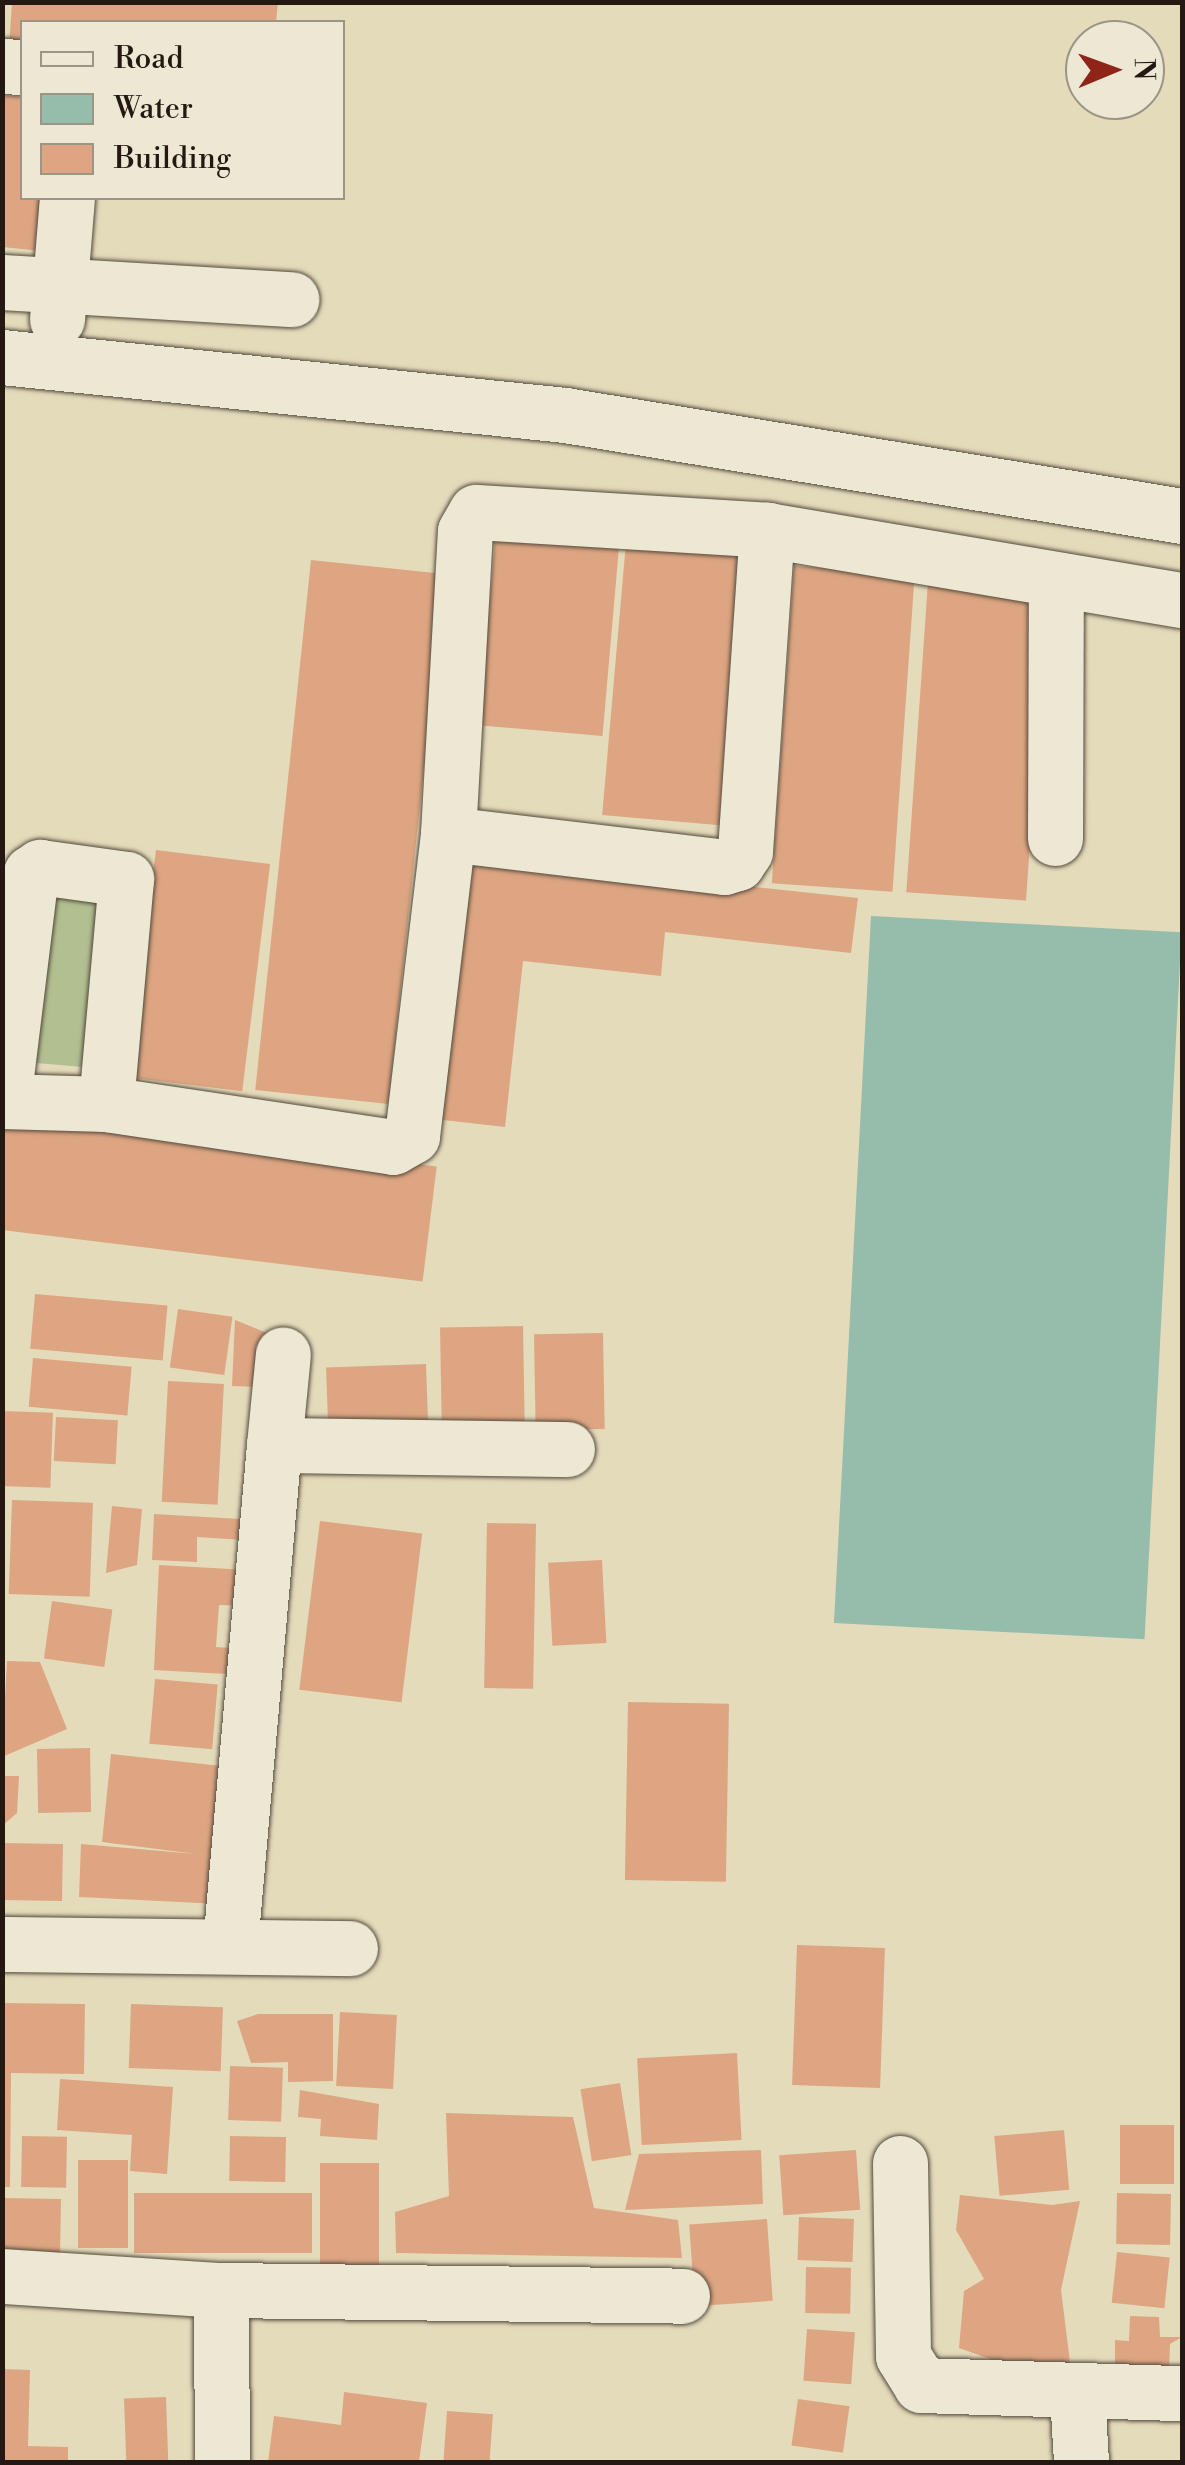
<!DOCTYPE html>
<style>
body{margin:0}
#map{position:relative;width:1185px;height:2465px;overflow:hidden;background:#e4dbbb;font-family:"Libre Bodoni",serif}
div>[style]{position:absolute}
.green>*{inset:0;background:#b2c091;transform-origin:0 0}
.water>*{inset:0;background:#96bcab;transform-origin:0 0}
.building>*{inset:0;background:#dea583;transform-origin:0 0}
.roads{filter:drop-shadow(0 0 2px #534a3c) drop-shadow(0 0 2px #534a3c)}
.street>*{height:55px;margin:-27.5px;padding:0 27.5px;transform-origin:27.5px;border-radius:27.5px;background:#ede8d3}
span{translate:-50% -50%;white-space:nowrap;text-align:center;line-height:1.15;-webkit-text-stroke:8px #ede8d3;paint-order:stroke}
.frame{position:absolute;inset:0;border:5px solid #231912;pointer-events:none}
.legend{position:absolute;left:20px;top:20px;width:325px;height:180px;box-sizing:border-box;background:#ede8d3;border:2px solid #9c9586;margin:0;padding:12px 18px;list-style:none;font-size:30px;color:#231912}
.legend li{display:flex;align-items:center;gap:20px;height:50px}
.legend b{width:50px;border:2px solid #9c9586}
.north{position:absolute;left:1065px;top:20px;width:100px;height:100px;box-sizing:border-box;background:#ede8d3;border:2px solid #9c9586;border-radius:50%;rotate:89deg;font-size:28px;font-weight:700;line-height:40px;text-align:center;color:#231912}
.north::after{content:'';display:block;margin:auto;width:35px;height:45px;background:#8f2418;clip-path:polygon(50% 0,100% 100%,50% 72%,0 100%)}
</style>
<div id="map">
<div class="green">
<div style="left:43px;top:889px;width:66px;height:174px;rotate:5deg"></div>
</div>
<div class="water">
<div style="left:871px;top:916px;width:311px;height:708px;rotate:3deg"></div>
</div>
<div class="building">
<div style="clip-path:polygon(12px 2px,278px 2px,276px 22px,22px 22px,22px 49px,9px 48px)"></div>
<div style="clip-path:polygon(2px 95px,22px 97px,22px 198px,47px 198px,42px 251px,2px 247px)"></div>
<div style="left:497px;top:519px;width:124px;height:207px;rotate:5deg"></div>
<div style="left:627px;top:531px;width:124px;height:285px;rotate:5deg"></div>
<div style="left:311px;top:560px;width:134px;height:533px;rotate:6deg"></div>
<div style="left:794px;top:566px;width:121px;height:318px;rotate:4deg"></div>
<div style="left:928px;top:582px;width:120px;height:311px;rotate:4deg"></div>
<div style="left:156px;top:850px;width:115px;height:229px;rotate:7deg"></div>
<div style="clip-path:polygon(461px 856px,858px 898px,851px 953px,665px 932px,661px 976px,523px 961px,505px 1127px,434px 1119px)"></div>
<div style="left:2px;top:1113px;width:438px;height:116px;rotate:7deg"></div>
<div style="left:35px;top:1294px;width:133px;height:55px;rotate:5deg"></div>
<div style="left:178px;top:1309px;width:55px;height:59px;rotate:8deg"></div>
<div style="clip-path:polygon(235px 1320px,267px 1333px,265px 1387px,232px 1386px)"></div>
<div style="left:523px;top:1326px;width:112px;height:83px;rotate:89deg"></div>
<div style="left:603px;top:1333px;width:96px;height:69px;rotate:89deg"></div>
<div style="left:33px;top:1358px;width:99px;height:49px;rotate:5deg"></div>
<div style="left:426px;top:1364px;width:73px;height:100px;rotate:88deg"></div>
<div style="left:168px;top:1381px;width:56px;height:121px;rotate:3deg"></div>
<div style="left:2px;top:1411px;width:51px;height:75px;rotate:2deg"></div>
<div style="left:56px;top:1417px;width:62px;height:44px;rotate:3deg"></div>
<div style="left:12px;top:1500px;width:81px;height:94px;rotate:2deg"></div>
<div style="clip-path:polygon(112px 1506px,142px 1509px,137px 1565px,106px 1573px)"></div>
<div style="clip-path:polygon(154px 1514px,240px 1519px,244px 1540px,197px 1537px,197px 1562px,152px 1560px)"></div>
<div style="left:320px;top:1521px;width:103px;height:170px;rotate:7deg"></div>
<div style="left:487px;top:1523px;width:49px;height:165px;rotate:1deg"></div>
<div style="left:602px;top:1560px;width:83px;height:54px;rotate:87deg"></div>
<div style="clip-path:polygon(159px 1565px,248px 1570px,246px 1606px,219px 1605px,216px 1647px,245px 1649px,244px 1675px,154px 1670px)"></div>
<div style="left:52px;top:1601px;width:61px;height:58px;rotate:8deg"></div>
<div style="clip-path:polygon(7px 1661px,40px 1662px,67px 1729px,2px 1757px)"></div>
<div style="left:155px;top:1679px;width:63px;height:65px;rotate:5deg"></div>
<div style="left:628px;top:1702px;width:101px;height:178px;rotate:1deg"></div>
<div style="left:90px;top:1748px;width:64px;height:53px;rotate:89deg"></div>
<div style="clip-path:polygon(111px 1754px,240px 1768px,219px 1904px,79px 1897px,81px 1844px,196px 1854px,102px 1842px)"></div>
<div style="clip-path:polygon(2px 1776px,19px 1776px,17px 1813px,2px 1826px)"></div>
<div style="left:2px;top:1843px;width:61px;height:57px;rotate:1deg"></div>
<div style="left:797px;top:1945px;width:88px;height:140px;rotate:2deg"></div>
<div style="clip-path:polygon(2px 2003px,85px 2004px,84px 2074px,11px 2073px,10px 2187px,2px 2187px)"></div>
<div style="left:131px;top:2004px;width:92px;height:64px;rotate:2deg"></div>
<div style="left:340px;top:2012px;width:57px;height:74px;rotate:3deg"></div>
<div style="clip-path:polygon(258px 2014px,333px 2014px,333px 2081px,288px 2082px,288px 2062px,251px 2063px,237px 2021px)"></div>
<div style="left:737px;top:2053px;width:87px;height:100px;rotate:87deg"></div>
<div style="left:230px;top:2066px;width:53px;height:54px;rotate:2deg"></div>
<div style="clip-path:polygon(60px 2079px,173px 2087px,167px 2174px,130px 2171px,132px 2135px,57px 2130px)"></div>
<div style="left:620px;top:2083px;width:73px;height:40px;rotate:81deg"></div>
<div style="clip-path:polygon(300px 2090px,379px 2104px,377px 2140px,320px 2136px,321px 2119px,298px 2117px)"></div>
<div style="clip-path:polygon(446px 2113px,573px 2117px,594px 2208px,678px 2220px,682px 2258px,396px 2253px,395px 2212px,449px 2196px)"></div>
<div style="left:1120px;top:2125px;width:54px;height:59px"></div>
<div style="left:1064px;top:2130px;width:60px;height:70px;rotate:85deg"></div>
<div style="left:22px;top:2136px;width:45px;height:51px;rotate:1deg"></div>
<div style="left:230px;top:2136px;width:56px;height:45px;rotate:1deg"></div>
<div style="clip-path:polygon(761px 2150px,763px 2204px,625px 2210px,639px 2154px)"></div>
<div style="left:856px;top:2150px;width:60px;height:77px;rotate:86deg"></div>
<div style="left:78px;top:2160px;width:50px;height:88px"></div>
<div style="left:379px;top:2163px;width:106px;height:59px;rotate:90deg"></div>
<div style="left:134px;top:2193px;width:178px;height:60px"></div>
<div style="left:1117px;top:2193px;width:54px;height:51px;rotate:1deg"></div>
<div style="clip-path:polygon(960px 2195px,1052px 2205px,1080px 2201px,1061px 2290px,1071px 2370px,1013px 2367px,959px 2348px,964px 2291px,984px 2279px,956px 2230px)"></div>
<div style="left:2px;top:2198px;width:59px;height:58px;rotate:1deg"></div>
<div style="left:799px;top:2217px;width:55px;height:43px;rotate:2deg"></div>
<div style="left:767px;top:2219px;width:82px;height:78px;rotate:86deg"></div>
<div style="left:1117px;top:2252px;width:53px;height:51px;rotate:6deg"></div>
<div style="left:806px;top:2267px;width:45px;height:46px;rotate:1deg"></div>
<div style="clip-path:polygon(1130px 2316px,1159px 2317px,1160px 2337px,1182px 2337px,1170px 2344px,1169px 2373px,1115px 2373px,1115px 2340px,1129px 2341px)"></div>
<div style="left:807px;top:2329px;width:48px;height:52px;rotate:4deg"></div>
<div style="clip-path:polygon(2px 2369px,30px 2370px,28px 2446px,68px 2447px,68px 2462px,2px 2462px)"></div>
<div style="clip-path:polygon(344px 2392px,427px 2403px,419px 2462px,268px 2462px,274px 2416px,341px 2425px)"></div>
<div style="left:166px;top:2397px;width:65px;height:42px;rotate:88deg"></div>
<div style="left:798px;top:2399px;width:52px;height:47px;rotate:8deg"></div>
<div style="left:447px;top:2411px;width:46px;height:51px;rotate:4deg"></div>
</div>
<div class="roads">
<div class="street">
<div style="left:2px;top:66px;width:20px;rotate:3deg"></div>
<div style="left:2px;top:282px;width:290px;rotate:3.4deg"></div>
<div style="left:57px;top:319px;width:121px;rotate:-85.3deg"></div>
<div style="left:2px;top:357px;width:566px;rotate:5.88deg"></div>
<div style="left:565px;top:415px;width:625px;rotate:9.3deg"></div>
<div style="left:448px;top:834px;width:278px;rotate:6.8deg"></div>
<div style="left:724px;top:867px;width:14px;rotate:-17deg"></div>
<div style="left:737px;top:863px;width:14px;rotate:-56deg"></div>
<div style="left:745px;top:851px;width:322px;rotate:-86.1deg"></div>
<div style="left:1055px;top:838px;width:258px;rotate:-89.8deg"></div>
<div style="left:2px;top:1101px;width:104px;rotate:1.7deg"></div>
<div style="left:106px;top:1104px;width:290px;rotate:8.5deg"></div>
<div style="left:393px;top:1147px;width:22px;rotate:-30deg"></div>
<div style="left:412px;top:1136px;width:304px;rotate:-83.2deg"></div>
<div style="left:448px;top:834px;width:303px;rotate:-86.8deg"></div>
<div style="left:465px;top:531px;width:22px;rotate:-60deg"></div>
<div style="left:476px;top:512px;width:292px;rotate:3.5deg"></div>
<div style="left:767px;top:530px;width:421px;rotate:9.6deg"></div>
<div style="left:3px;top:1101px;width:230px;rotate:-83deg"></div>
<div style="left:31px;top:873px;width:11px;rotate:-34deg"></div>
<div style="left:40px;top:867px;width:87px;rotate:7.9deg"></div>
<div style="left:126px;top:879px;width:226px;rotate:95.1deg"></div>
<div style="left:274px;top:1445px;width:91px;rotate:-84.4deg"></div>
<div style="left:2px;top:1944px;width:348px;rotate:0.7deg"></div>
<div style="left:230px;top:1945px;width:502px;rotate:-84.97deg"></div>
<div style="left:274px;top:1445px;width:293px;rotate:0.8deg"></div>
<div style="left:900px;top:2163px;width:193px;rotate:89.1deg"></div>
<div style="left:903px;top:2356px;width:34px;rotate:58deg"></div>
<div style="left:921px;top:2385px;width:261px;rotate:1.8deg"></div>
<div style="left:2px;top:2276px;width:219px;rotate:3.7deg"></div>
<div style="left:221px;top:2290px;width:172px;rotate:89.7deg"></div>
<div style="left:221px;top:2290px;width:461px;rotate:0.7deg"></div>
<div style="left:1077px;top:2394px;width:68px;rotate:86.6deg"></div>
</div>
</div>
<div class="frame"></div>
<ul class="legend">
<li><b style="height:12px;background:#ede8d3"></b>Road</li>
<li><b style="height:28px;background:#96bcab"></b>Water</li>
<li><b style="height:28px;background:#dea583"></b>Building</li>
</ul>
<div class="north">N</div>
</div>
